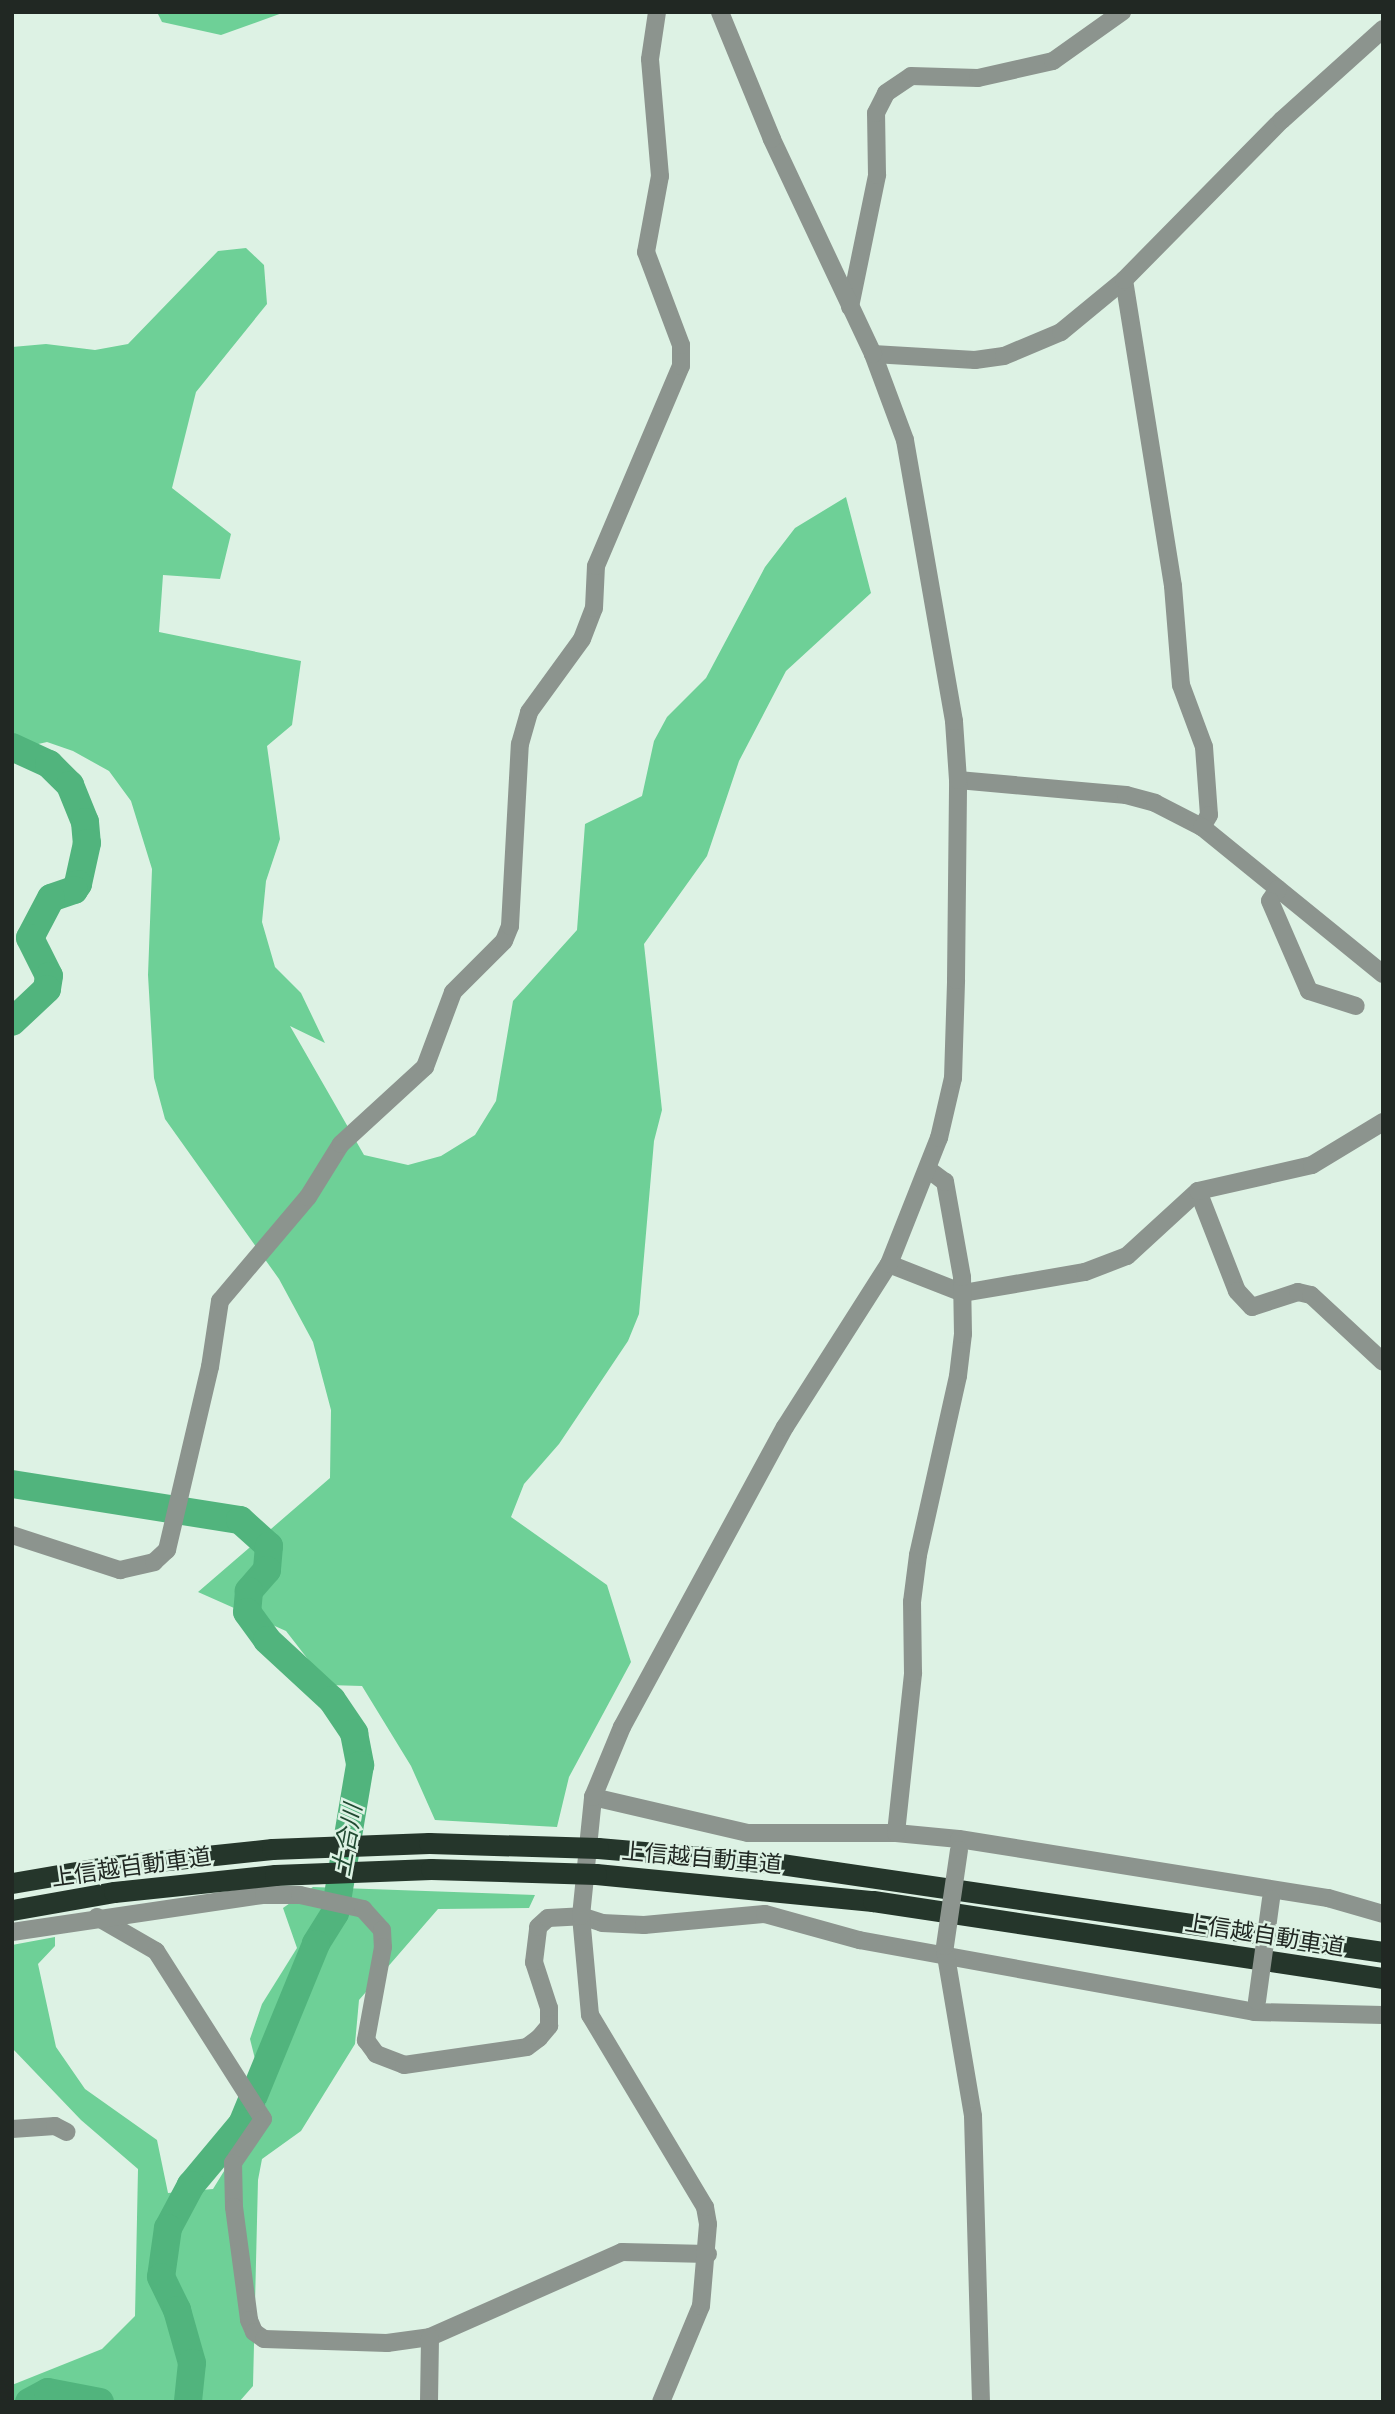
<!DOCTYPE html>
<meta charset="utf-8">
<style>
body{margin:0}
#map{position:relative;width:1395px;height:2414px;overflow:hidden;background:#ddf2e4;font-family:"IBM Plex Sans","Noto Sans JP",sans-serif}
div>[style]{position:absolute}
.forest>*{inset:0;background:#6ed097}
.river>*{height:28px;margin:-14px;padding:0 14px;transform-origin:14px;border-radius:14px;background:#51b47d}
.minor>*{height:18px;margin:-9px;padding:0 9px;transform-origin:9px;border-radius:9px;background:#8c948e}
.highway>*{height:21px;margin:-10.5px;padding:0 10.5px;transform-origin:10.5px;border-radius:10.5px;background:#25362b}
.minor-bridge>*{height:18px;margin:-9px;padding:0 9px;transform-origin:9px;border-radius:9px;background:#8c948e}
.highway-bridge>*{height:21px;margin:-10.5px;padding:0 10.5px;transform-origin:10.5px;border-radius:10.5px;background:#25362b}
span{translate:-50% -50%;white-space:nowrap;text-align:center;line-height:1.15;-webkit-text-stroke:5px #ddf2e4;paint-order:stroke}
.street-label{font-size:23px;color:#212823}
.water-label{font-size:24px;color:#214a32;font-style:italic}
.frame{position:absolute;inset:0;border:14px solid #212823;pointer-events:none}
</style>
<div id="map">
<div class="forest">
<div style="clip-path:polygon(157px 12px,285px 12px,221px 35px,162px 22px)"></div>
<div style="clip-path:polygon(246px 248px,264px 265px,267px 304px,196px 392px,172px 488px,231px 534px,220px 579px,163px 575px,159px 632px,301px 661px,292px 725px,267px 746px,280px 839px,266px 881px,262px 922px,275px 967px,301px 993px,325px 1043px,290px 1026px,364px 1155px,408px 1165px,441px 1156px,475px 1135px,496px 1101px,513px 1001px,577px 930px,585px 824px,642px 796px,654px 741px,667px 717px,706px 678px,765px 567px,795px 528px,846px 497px,871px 593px,786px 671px,739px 761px,707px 856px,644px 944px,662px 1110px,654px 1141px,639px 1314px,628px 1341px,559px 1444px,524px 1484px,511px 1517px,607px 1585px,631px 1662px,569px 1777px,557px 1827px,435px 1820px,411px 1766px,362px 1686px,328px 1685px,286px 1631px,198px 1592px,330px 1478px,331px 1410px,313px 1342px,279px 1279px,165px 1119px,154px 1078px,148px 975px,152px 869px,131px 801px,109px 771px,73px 751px,47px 742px,12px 750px,12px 347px,46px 344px,95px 350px,128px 344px,218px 251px)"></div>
<div style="clip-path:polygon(313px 1887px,535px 1895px,529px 1908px,438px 1909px,359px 2000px,355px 2044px,301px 2131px,262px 2159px,258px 2180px,253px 2386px,239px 2402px,12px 2402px,12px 2385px,102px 2349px,135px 2316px,138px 2169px,81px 2120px,12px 2048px,12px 1945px,55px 1937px,55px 1946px,38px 1964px,56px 2047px,85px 2089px,157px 2140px,168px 2193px,213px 2189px,266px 2103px,250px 2039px,262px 2004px,297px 1948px,283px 1908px)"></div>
</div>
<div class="river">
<div style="left:12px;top:747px;width:41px;rotate:24.7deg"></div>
<div style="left:49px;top:764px;width:30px;rotate:45deg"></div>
<div style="left:70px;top:785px;width:40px;rotate:68deg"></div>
<div style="left:85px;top:822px;width:21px;rotate:85deg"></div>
<div style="left:87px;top:843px;width:42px;rotate:102.4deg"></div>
<div style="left:78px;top:884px;width:7px;rotate:124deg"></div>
<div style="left:74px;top:890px;width:24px;rotate:161deg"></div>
<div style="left:51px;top:898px;width:45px;rotate:117.7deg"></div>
<div style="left:30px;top:938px;width:42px;rotate:63.4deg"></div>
<div style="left:49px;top:976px;width:13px;rotate:99deg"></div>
<div style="left:47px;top:989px;width:48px;rotate:136.7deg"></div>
<div style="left:12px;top:1484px;width:231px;rotate:9deg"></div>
<div style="left:240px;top:1520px;width:39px;rotate:42deg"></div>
<div style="left:269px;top:1546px;width:24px;rotate:95deg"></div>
<div style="left:267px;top:1570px;width:28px;rotate:131deg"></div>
<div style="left:249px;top:1591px;width:21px;rotate:95deg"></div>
<div style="left:247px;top:1612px;width:34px;rotate:54deg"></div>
<div style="left:267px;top:1640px;width:88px;rotate:42.7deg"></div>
<div style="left:332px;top:1700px;width:40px;rotate:56deg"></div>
<div style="left:354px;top:1733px;width:33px;rotate:79deg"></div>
<div style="left:360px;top:1765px;width:150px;rotate:99.6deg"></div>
<div style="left:335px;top:1913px;width:36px;rotate:122deg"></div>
<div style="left:316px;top:1944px;width:195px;rotate:112.3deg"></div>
<div style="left:242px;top:2124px;width:80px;rotate:129.9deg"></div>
<div style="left:191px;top:2185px;width:49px;rotate:118.1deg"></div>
<div style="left:168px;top:2228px;width:49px;rotate:98.1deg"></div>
<div style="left:161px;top:2277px;width:37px;rotate:64deg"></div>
<div style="left:177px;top:2310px;width:55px;rotate:74.2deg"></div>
<div style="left:192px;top:2363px;width:39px;rotate:96deg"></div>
<div style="left:29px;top:2402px;width:21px;rotate:-28deg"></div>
<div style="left:48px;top:2392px;width:53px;rotate:10.9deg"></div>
</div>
<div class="minor">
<div style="left:1124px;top:280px;width:310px;rotate:80.9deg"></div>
<div style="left:1173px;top:586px;width:99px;rotate:85.4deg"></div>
<div style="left:1181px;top:685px;width:66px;rotate:69.6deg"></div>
<div style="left:1204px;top:747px;width:68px;rotate:85.8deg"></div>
<div style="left:1209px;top:815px;width:14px;rotate:120deg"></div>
<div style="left:850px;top:307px;width:135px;rotate:-78.4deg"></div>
<div style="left:877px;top:175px;width:62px;rotate:-90.9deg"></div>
<div style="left:876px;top:113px;width:22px;rotate:-63deg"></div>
<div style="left:886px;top:93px;width:30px;rotate:-34deg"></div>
<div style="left:911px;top:76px;width:67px;rotate:1.7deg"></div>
<div style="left:978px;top:78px;width:77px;rotate:-12.8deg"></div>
<div style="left:1053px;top:61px;width:85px;rotate:-35.4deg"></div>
<div style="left:873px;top:354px;width:102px;rotate:3.4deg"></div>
<div style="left:975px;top:360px;width:29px;rotate:-8deg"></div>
<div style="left:1004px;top:356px;width:62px;rotate:-22.8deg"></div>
<div style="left:1061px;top:332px;width:82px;rotate:-39.5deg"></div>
<div style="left:1124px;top:280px;width:225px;rotate:-45.4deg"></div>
<div style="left:1282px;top:120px;width:136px;rotate:-42deg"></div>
<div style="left:958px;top:780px;width:169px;rotate:5.1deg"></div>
<div style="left:1126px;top:795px;width:30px;rotate:15deg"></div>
<div style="left:1155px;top:803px;width:53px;rotate:27.1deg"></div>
<div style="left:1202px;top:827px;width:233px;rotate:39.1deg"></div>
<div style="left:1278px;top:889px;width:14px;rotate:124deg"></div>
<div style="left:1270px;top:901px;width:98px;rotate:66.6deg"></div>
<div style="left:1309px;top:991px;width:49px;rotate:17.7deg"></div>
<div style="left:1198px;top:1191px;width:107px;rotate:68.7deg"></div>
<div style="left:1237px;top:1291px;width:22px;rotate:47deg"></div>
<div style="left:1252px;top:1307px;width:48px;rotate:-18.1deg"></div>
<div style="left:1298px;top:1292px;width:13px;rotate:13deg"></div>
<div style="left:1311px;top:1295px;width:98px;rotate:42.9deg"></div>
<div style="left:889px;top:1264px;width:79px;rotate:21.4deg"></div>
<div style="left:963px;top:1293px;width:124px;rotate:-9.8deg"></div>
<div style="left:1085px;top:1272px;width:45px;rotate:-20.9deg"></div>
<div style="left:1127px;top:1256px;width:96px;rotate:-42.5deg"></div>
<div style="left:1198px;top:1191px;width:117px;rotate:-12.8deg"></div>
<div style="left:1312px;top:1165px;width:83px;rotate:-31.2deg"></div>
<div style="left:12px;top:1535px;width:114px;rotate:18deg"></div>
<div style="left:120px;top:1570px;width:35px;rotate:-13deg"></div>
<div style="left:154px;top:1562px;width:18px;rotate:-43deg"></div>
<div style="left:167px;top:1550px;width:188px;rotate:-76.8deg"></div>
<div style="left:210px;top:1367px;width:67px;rotate:-81.4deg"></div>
<div style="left:220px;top:1301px;width:136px;rotate:-49.8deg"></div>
<div style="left:308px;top:1197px;width:62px;rotate:-58.1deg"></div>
<div style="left:341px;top:1144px;width:114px;rotate:-42.5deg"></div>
<div style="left:425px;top:1067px;width:80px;rotate:-69.5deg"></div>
<div style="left:453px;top:992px;width:72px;rotate:-45deg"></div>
<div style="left:504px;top:941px;width:16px;rotate:-68deg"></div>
<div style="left:510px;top:926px;width:182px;rotate:-86.9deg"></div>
<div style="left:520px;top:744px;width:33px;rotate:-74deg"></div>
<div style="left:529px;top:712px;width:90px;rotate:-54deg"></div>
<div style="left:582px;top:639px;width:33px;rotate:-69deg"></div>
<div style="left:594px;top:608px;width:42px;rotate:-87.3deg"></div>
<div style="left:596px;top:566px;width:217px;rotate:-67deg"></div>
<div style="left:681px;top:366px;width:21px;rotate:-90deg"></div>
<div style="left:681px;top:345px;width:99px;rotate:-110.6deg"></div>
<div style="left:646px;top:252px;width:77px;rotate:-79.6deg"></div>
<div style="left:660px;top:176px;width:117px;rotate:-94.9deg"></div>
<div style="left:650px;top:59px;width:48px;rotate:-81.5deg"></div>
<div style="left:593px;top:1797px;width:159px;rotate:13.1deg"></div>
<div style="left:748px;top:1833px;width:148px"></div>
<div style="left:896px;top:1833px;width:63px;rotate:5.4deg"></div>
<div style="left:959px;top:1839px;width:374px;rotate:9.1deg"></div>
<div style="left:1328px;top:1898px;width:57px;rotate:16.2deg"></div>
<div style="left:896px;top:1833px;width:161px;rotate:-83.9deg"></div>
<div style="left:913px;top:1673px;width:71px;rotate:-90.8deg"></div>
<div style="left:912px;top:1602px;width:47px;rotate:-82.7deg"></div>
<div style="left:918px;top:1555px;width:183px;rotate:-77.4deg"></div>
<div style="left:958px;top:1376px;width:42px;rotate:-83.2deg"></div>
<div style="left:963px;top:1334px;width:57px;rotate:-91deg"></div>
<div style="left:962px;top:1277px;width:97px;rotate:-100.1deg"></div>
<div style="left:945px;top:1182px;width:21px;rotate:-143deg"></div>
<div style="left:97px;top:1917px;width:68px;rotate:30deg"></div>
<div style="left:156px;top:1951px;width:199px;rotate:57.5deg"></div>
<div style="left:263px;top:2119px;width:53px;rotate:124.3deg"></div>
<div style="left:233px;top:2163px;width:44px;rotate:88.7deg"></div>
<div style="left:234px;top:2207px;width:114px;rotate:82.4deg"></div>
<div style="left:249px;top:2320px;width:13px;rotate:67deg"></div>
<div style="left:254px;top:2332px;width:12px;rotate:35deg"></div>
<div style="left:264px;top:2339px;width:123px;rotate:1.9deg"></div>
<div style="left:387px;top:2343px;width:43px;rotate:-7.9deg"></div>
<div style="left:430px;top:2337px;width:210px;rotate:-23.9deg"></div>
<div style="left:622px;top:2252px;width:86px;rotate:1.3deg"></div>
<div style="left:12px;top:1932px;width:255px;rotate:-8.4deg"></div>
<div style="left:264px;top:1895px;width:36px"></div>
<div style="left:300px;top:1895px;width:65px;rotate:12.5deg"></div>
<div style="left:363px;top:1909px;width:28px;rotate:48deg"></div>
<div style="left:382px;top:1930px;width:17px;rotate:87deg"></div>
<div style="left:383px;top:1947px;width:95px;rotate:100.4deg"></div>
<div style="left:366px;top:2040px;width:17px;rotate:54deg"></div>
<div style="left:376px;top:2054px;width:30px;rotate:21deg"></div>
<div style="left:404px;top:2065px;width:124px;rotate:-8.3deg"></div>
<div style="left:527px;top:2047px;width:15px;rotate:-37deg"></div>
<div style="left:539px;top:2038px;width:16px;rotate:-50deg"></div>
<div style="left:549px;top:2026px;width:18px;rotate:-90deg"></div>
<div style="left:549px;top:2008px;width:48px;rotate:-108.1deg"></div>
<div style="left:534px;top:1962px;width:35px;rotate:-83deg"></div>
<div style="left:538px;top:1927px;width:13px;rotate:-42deg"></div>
<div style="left:548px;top:1918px;width:33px;rotate:-3deg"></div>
<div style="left:581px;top:1916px;width:22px;rotate:18deg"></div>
<div style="left:602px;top:1923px;width:42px;rotate:2.7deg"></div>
<div style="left:644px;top:1925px;width:121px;rotate:-5.2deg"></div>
<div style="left:765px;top:1914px;width:98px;rotate:15.5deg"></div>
<div style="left:859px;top:1940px;width:402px;rotate:10.3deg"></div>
<div style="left:1254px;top:2012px;width:129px;rotate:1.3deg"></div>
<div style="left:945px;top:1950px;width:168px;rotate:80.4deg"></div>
<div style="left:973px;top:2116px;width:286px;rotate:88.4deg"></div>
<div style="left:12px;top:2129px;width:43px;rotate:-4deg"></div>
<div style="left:55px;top:2126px;width:13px;rotate:27deg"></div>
<div style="left:429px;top:2402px;width:65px;rotate:-89.1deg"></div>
<div style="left:661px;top:2402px;width:104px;rotate:-67.4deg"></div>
<div style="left:701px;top:2306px;width:82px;rotate:-85.1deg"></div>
<div style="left:708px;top:2224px;width:17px;rotate:-100deg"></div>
<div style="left:705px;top:2207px;width:224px;rotate:-120.9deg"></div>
<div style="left:590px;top:2015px;width:99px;rotate:-95.2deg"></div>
<div style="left:581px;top:1916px;width:120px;rotate:-84.2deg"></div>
<div style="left:593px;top:1797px;width:76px;rotate:-67.5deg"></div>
<div style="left:622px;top:1727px;width:341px;rotate:-61.5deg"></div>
<div style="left:785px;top:1427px;width:193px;rotate:-57.5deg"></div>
<div style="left:889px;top:1264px;width:136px;rotate:-68.4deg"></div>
<div style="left:939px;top:1138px;width:62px;rotate:-76.9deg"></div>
<div style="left:953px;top:1078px;width:98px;rotate:-88.2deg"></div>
<div style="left:956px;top:980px;width:200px;rotate:-89.4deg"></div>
<div style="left:958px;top:780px;width:59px;rotate:-93.9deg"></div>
<div style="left:954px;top:721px;width:285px;rotate:-99.9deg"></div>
<div style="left:905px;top:440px;width:92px;rotate:-110.4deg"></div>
<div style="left:873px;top:354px;width:238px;rotate:-115.2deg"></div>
<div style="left:772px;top:139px;width:137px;rotate:-112.3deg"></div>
</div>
<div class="highway">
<div style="left:598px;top:1848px;width:177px;rotate:4.9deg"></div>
<div style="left:774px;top:1863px;width:615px;rotate:8.31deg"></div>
<div style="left:596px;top:1874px;width:278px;rotate:5.6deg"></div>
<div style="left:873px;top:1901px;width:516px;rotate:8.59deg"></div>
</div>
<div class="minor-bridge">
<div style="left:945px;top:1946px;width:97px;rotate:-81.7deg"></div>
<div style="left:1257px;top:2001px;width:103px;rotate:-82.2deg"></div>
</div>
<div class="highway-bridge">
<div style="left:12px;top:1883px;width:100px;rotate:-9.7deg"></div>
<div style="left:111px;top:1866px;width:162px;rotate:-6deg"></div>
<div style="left:272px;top:1849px;width:157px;rotate:-2.2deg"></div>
<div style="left:429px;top:1843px;width:169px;rotate:1.7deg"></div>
<div style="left:12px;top:1910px;width:104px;rotate:-10deg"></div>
<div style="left:114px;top:1892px;width:162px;rotate:-6deg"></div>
<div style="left:275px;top:1875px;width:156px;rotate:-2.2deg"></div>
<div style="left:431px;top:1869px;width:165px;rotate:1.7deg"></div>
</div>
<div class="street-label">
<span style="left:702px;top:1857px;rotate:5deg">上信越自動車道</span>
<span style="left:131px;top:1866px;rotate:-8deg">上信越自動車道</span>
<span style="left:1265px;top:1934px;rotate:9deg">上信越自動車道</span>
</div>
<div class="water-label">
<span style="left:347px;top:1840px;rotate:-80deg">土合川</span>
</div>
<div class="frame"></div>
</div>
